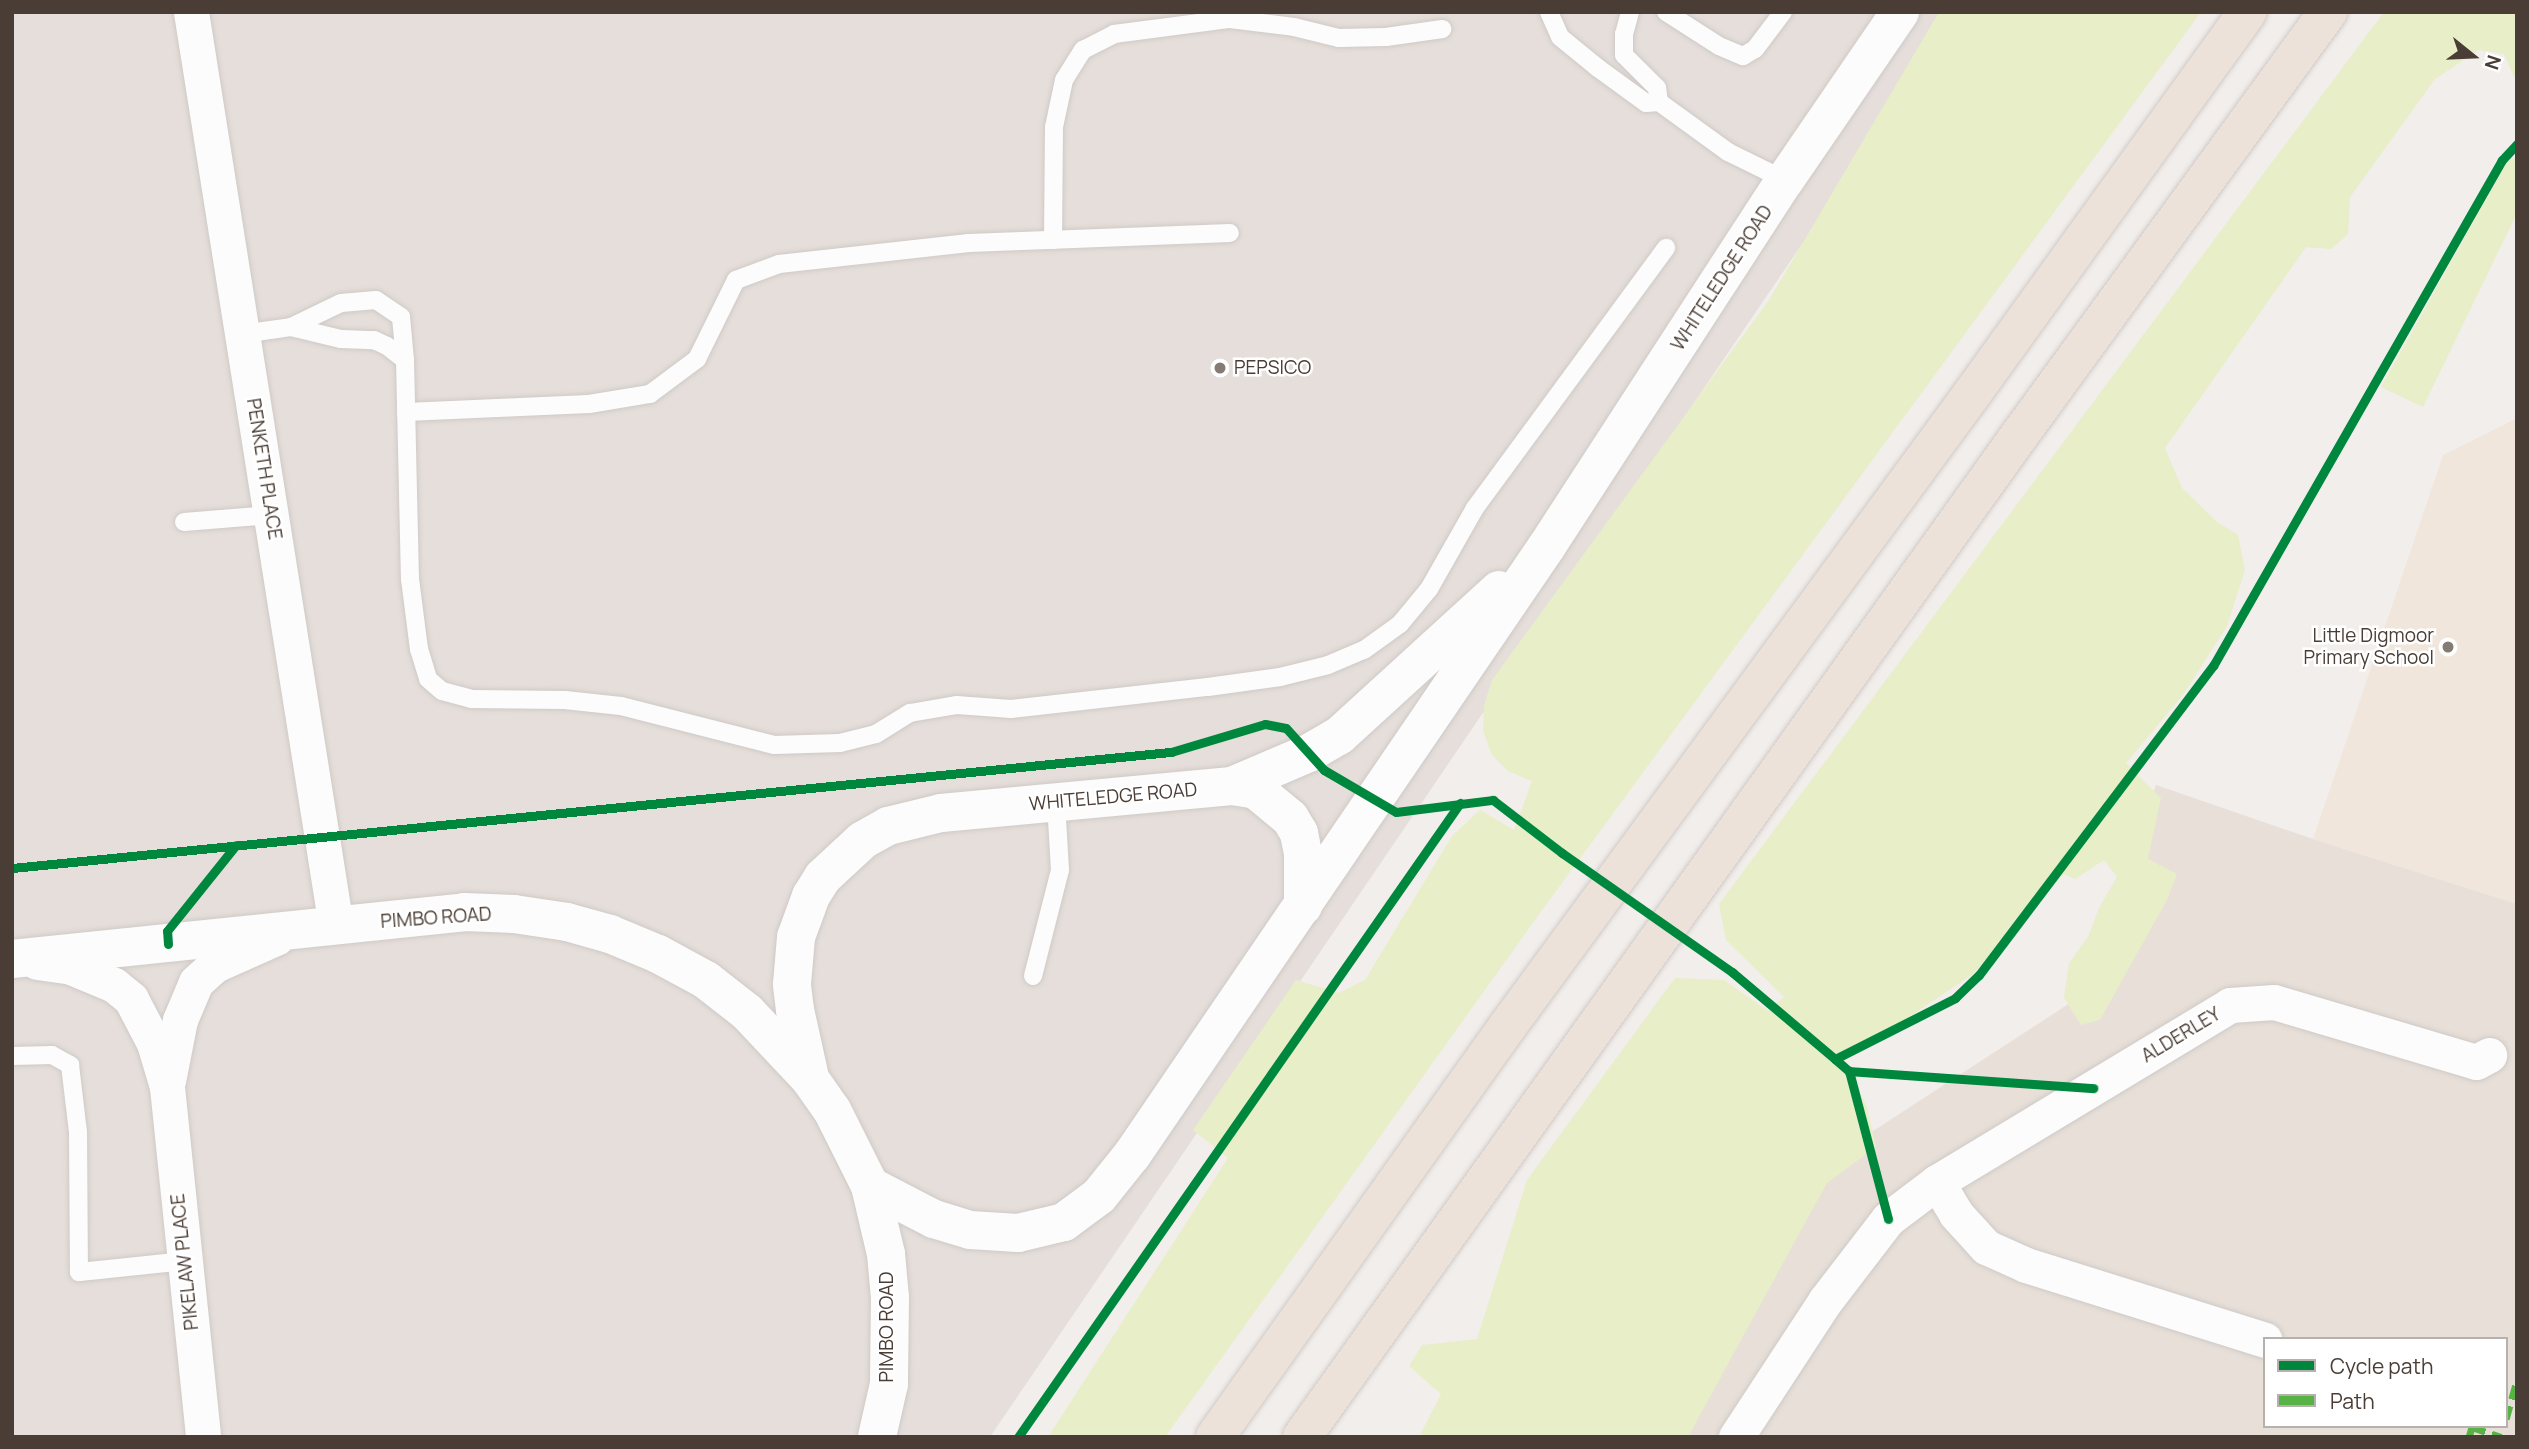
<!DOCTYPE html>
<style>
body{margin:0}
#map{position:relative;width:2529px;height:1449px;overflow:hidden;background:#f2eeeb;font-family:Manrope,sans-serif}
div>[style]{position:absolute}
.residential>*{inset:0;background:#e7dfd8}
.industrial>*{inset:0;background:#e5deda}
.education>*{inset:0;background:#f1e6dc}
.green>*{inset:0;background:#e7eec8}
.roads{filter:drop-shadow(0 0 2px #cfcac7) drop-shadow(0 0 2px #cfcac7)}
.service>*{height:18px;margin:-9px;padding:0 9px;transform-origin:9px;border-radius:9px;background:#fdfcfc}
.minor>*{height:35px;margin:-17.5px;padding:0 17.5px;transform-origin:17.5px;border-radius:17.5px;background:#fdfcfc}
.tertiary>*{height:38px;margin:-19px;padding:0 19px;transform-origin:19px;border-radius:19px;background:#fdfcfc}
.motorway>*{height:38px;margin:-19px;padding:0 19px;transform-origin:19px;border-radius:19px;background:#ede2d9}
.quiet>*{height:7px;margin-top:-3.5px;transform-origin:0;background:repeating-linear-gradient(90deg,#57b346 0 14px,transparent 0 21px)}
.cycleway>*{height:9px;margin:-4.5px;padding:0 4.5px;transform-origin:4.5px;border-radius:4.5px;background:#00873e}
.dots>*{width:19px;height:19px;translate:-50% -50%;box-sizing:border-box;border:4px solid #fff;border-radius:50%}
span{translate:-50% -50%;white-space:nowrap;text-align:center;line-height:1.15;-webkit-text-stroke:5px #fff;paint-order:stroke}
.street-label{font-size:19px;color:#4a3d35}
.poi-label{font-size:19px;color:#4a3d35}
.left{translate:0 -50%;text-align:left}
.right{translate:-100% -50%;text-align:right}
.frame{position:absolute;inset:0;border:14px solid #4a3d35;pointer-events:none}
.legend{position:absolute;left:2263px;top:1337px;width:245px;height:91px;box-sizing:border-box;background:#fff;border:2px solid #b7b1ae;margin:0;padding:9px 12px;list-style:none;font-size:21px;color:#4a3d35}
.legend li{display:flex;align-items:center;gap:14px;height:35px}
.legend b{width:35px;border:2px solid #b7b1ae}
.north{position:absolute;left:2438px;top:21px;width:70px;height:70px;-webkit-text-stroke:5px #fff;paint-order:stroke;rotate:108deg;font-size:19px;font-weight:700;line-height:28px;text-align:center;color:#4a3d35}
.north::after{content:'';display:block;margin:auto;width:24px;height:32px;background:#4a3d35;clip-path:polygon(50% 0,100% 100%,50% 72%,0 100%)}
</style>
<div id="map">
<div class="residential">
<div style="clip-path:polygon(evenodd,2156px 785px,2313px 839px,2517px 904px,2517px 1437px,1678px 1437px,1813px 1170px,2087px 992px,2156px 785px,2265px 1339px,2506px 1339px,2506px 1426px,2265px 1426px,2265px 1339px)"></div>
</div>
<div class="industrial">
<div style="clip-path:polygon(12px 12px,1960px 12px,990px 1437px,12px 1437px)"></div>
</div>
<div class="education">
<div style="clip-path:polygon(2517px 418px,2517px 904px,2313px 839px,2443px 455px)"></div>
</div>
<div class="green">
<div style="clip-path:polygon(1939px 12px,2201px 12px,1537px 917px,1165px 1437px,1048px 1437px,1228px 1158px,1193px 1130px,1296px 980px,1339px 993px,1365px 980px,1452px 836px,1480px 810px,1514px 830px,1532px 781px,1508px 771px,1492px 755px,1483px 731px,1484px 705px,1492px 680px,1769px 300px)"></div>
<div style="clip-path:polygon(2384px 12px,2517px 12px,2517px 83px,2504px 54px,2479px 50px,2435px 79px,2350px 197px,2348px 234px,2331px 249px,2306px 247px,2165px 448px,2182px 488px,2217px 522px,2238px 535px,2245px 570px,2227px 626px,2183px 695px,2126px 763px,2161px 798px,2148px 859px,2177px 874px,2167px 900px,2100px 1020px,2081px 1025px,2064px 998px,2069px 963px,2088px 937px,2099px 908px,2117px 877px,2104px 860px,2075px 879px,2064px 874px,1973px 974px,1845px 1060px,1867px 1107px,1876px 1147px,1827px 1183px,1688px 1437px,1419px 1437px,1441px 1394px,1409px 1366px,1422px 1345px,1477px 1339px,1527px 1180px,1675px 978px,1724px 980px,1768px 1011px,1784px 997px,1726px 940px,1719px 904px)"></div>
<div style="clip-path:polygon(2517px 157px,2517px 213px,2423px 407px,2381px 387px,2507px 162px)"></div>
</div>
<div class="roads">
<div class="service">
<div style="left:1549px;top:12px;width:27px;rotate:66deg"></div>
<div style="left:1560px;top:37px;width:49px;rotate:39.2deg"></div>
<div style="left:1598px;top:68px;width:59px;rotate:36.1deg"></div>
<div style="left:1646px;top:103px;width:13px;rotate:-4deg"></div>
<div style="left:1659px;top:102px;width:85px;rotate:35.9deg"></div>
<div style="left:1728px;top:152px;width:64px;rotate:26.2deg"></div>
<div style="left:1630px;top:12px;width:23px;rotate:105deg"></div>
<div style="left:1624px;top:34px;width:21px;rotate:90deg"></div>
<div style="left:1624px;top:55px;width:47px;rotate:45deg"></div>
<div style="left:1657px;top:88px;width:14px;rotate:82deg"></div>
<div style="left:1666px;top:12px;width:63px;rotate:32.7deg"></div>
<div style="left:1719px;top:46px;width:26px;rotate:23deg"></div>
<div style="left:1743px;top:56px;width:14px;rotate:-30deg"></div>
<div style="left:1755px;top:49px;width:46px;rotate:-52.9deg"></div>
<div style="left:1053px;top:240px;width:113px;rotate:-89.5deg"></div>
<div style="left:1054px;top:127px;width:48px;rotate:-78deg"></div>
<div style="left:1064px;top:80px;width:36px;rotate:-58deg"></div>
<div style="left:1083px;top:50px;width:35px;rotate:-27deg"></div>
<div style="left:1114px;top:34px;width:117px;rotate:-7.4deg"></div>
<div style="left:1230px;top:19px;width:64px;rotate:7.1deg"></div>
<div style="left:1294px;top:27px;width:46px;rotate:13.7deg"></div>
<div style="left:1339px;top:38px;width:47px;rotate:-1.2deg"></div>
<div style="left:1386px;top:37px;width:57px;rotate:-8.1deg"></div>
<div style="left:291px;top:327px;width:51px;rotate:13.5deg"></div>
<div style="left:341px;top:339px;width:33px;rotate:2deg"></div>
<div style="left:374px;top:340px;width:14px;rotate:25deg"></div>
<div style="left:387px;top:346px;width:23px;rotate:38deg"></div>
<div style="left:242px;top:334px;width:49px;rotate:-8.1deg"></div>
<div style="left:291px;top:327px;width:55px;rotate:-25.6deg"></div>
<div style="left:341px;top:303px;width:35px;rotate:-5deg"></div>
<div style="left:376px;top:300px;width:30px;rotate:34deg"></div>
<div style="left:401px;top:317px;width:43px;rotate:84.7deg"></div>
<div style="left:405px;top:360px;width:219px;rotate:88.7deg"></div>
<div style="left:410px;top:579px;width:71px;rotate:82.7deg"></div>
<div style="left:419px;top:649px;width:31px;rotate:73deg"></div>
<div style="left:428px;top:679px;width:18px;rotate:41deg"></div>
<div style="left:442px;top:691px;width:30px;rotate:15deg"></div>
<div style="left:471px;top:699px;width:94px;rotate:0.6deg"></div>
<div style="left:565px;top:700px;width:56px;rotate:6.1deg"></div>
<div style="left:621px;top:706px;width:158px;rotate:14.3deg"></div>
<div style="left:774px;top:745px;width:66px;rotate:-1.7deg"></div>
<div style="left:840px;top:743px;width:37px;rotate:-14deg"></div>
<div style="left:876px;top:734px;width:40px;rotate:-32deg"></div>
<div style="left:910px;top:713px;width:48px;rotate:-9.7deg"></div>
<div style="left:957px;top:705px;width:54px;rotate:4.2deg"></div>
<div style="left:1011px;top:709px;width:198px;rotate:-6.4deg"></div>
<div style="left:1208px;top:687px;width:73px;rotate:-7.9deg"></div>
<div style="left:1280px;top:677px;width:49px;rotate:-14deg"></div>
<div style="left:1328px;top:665px;width:39px;rotate:-23deg"></div>
<div style="left:1364px;top:650px;width:44px;rotate:-35.8deg"></div>
<div style="left:1400px;top:624px;width:45px;rotate:-50.4deg"></div>
<div style="left:1429px;top:589px;width:93px;rotate:-60.4deg"></div>
<div style="left:1475px;top:508px;width:323px;rotate:-53.7deg"></div>
<div style="left:406px;top:412px;width:183px;rotate:-2.5deg"></div>
<div style="left:589px;top:404px;width:62px;rotate:-9.3deg"></div>
<div style="left:650px;top:394px;width:59px;rotate:-36.7deg"></div>
<div style="left:697px;top:359px;width:88px;rotate:-63.7deg"></div>
<div style="left:736px;top:280px;width:46px;rotate:-20.4deg"></div>
<div style="left:779px;top:264px;width:191px;rotate:-6.3deg"></div>
<div style="left:969px;top:243px;width:261px;rotate:-2.2deg"></div>
<div style="left:184px;top:522px;width:87px;rotate:-4.6deg"></div>
<div style="left:1033px;top:976px;width:109px;rotate:-75.7deg"></div>
<div style="left:1060px;top:870px;width:67px;rotate:-93.4deg"></div>
<div style="left:12px;top:1056px;width:40px;rotate:-1.4deg"></div>
<div style="left:52px;top:1055px;width:21px;rotate:29deg"></div>
<div style="left:70px;top:1065px;width:67px;rotate:83.2deg"></div>
<div style="left:78px;top:1132px;width:140px;rotate:89.6deg"></div>
<div style="left:79px;top:1272px;width:107px;rotate:-5.9deg"></div>
</div>
<div class="minor">
<div style="left:191px;top:12px;width:925px;rotate:80.99deg"></div>
<div style="left:37px;top:962px;width:34px;rotate:8deg"></div>
<div style="left:71px;top:967px;width:47px;rotate:22.7deg"></div>
<div style="left:114px;top:985px;width:22px;rotate:39deg"></div>
<div style="left:131px;top:999px;width:50px;rotate:62.4deg"></div>
<div style="left:154px;top:1043px;width:46px;rotate:73.5deg"></div>
<div style="left:167px;top:1087px;width:352px;rotate:84.1deg"></div>
<div style="left:168px;top:1081px;width:62px;rotate:-78.9deg"></div>
<div style="left:180px;top:1020px;width:41px;rotate:-67.2deg"></div>
<div style="left:196px;top:982px;width:25px;rotate:-42deg"></div>
<div style="left:215px;top:965px;width:67px;rotate:-23.9deg"></div>
<div style="left:1937px;top:1182px;width:37px;rotate:59deg"></div>
<div style="left:1956px;top:1214px;width:45px;rotate:47.7deg"></div>
<div style="left:1986px;top:1247px;width:44px;rotate:24.2deg"></div>
<div style="left:2026px;top:1265px;width:250px;rotate:17.4deg"></div>
<div style="left:1736px;top:1437px;width:163px;rotate:-56.8deg"></div>
<div style="left:1825px;top:1301px;width:103px;rotate:-52.5deg"></div>
<div style="left:1888px;top:1219px;width:61px;rotate:-37.1deg"></div>
<div style="left:1937px;top:1182px;width:342px;rotate:-31.1deg"></div>
<div style="left:2230px;top:1005px;width:44px;rotate:-3.9deg"></div>
<div style="left:2274px;top:1002px;width:211px;rotate:16.5deg"></div>
<div style="left:2476px;top:1062px;width:15px;rotate:-28deg"></div>
</div>
<div class="tertiary">
<div style="left:1232px;top:786px;width:24px;rotate:9deg"></div>
<div style="left:1256px;top:790px;width:44px;rotate:39.5deg"></div>
<div style="left:1290px;top:818px;width:17px;rotate:59deg"></div>
<div style="left:1299px;top:833px;width:20px;rotate:79deg"></div>
<div style="left:1303px;top:853px;width:53px;rotate:90deg"></div>
<div style="left:12px;top:959px;width:454px;rotate:-5.9deg"></div>
<div style="left:464px;top:912px;width:50px;rotate:2.3deg"></div>
<div style="left:514px;top:914px;width:54px;rotate:8.6deg"></div>
<div style="left:567px;top:922px;width:45px;rotate:15.6deg"></div>
<div style="left:610px;top:934px;width:52px;rotate:22.6deg"></div>
<div style="left:658px;top:954px;width:55px;rotate:28.4deg"></div>
<div style="left:706px;top:980px;width:52px;rotate:38deg"></div>
<div style="left:747px;top:1012px;width:92px;rotate:46.8deg"></div>
<div style="left:810px;top:1079px;width:38px;rotate:55deg"></div>
<div style="left:832px;top:1110px;width:85px;rotate:63.4deg"></div>
<div style="left:870px;top:1186px;width:70px;rotate:76.8deg"></div>
<div style="left:886px;top:1254px;width:44px;rotate:84.8deg"></div>
<div style="left:890px;top:1298px;width:86px;rotate:90.7deg"></div>
<div style="left:889px;top:1384px;width:54px;rotate:102.8deg"></div>
<div style="left:809px;top:1073px;width:65px;rotate:-102.5deg"></div>
<div style="left:795px;top:1010px;width:26px;rotate:-97deg"></div>
<div style="left:792px;top:984px;width:47px;rotate:-85.1deg"></div>
<div style="left:796px;top:937px;width:44px;rotate:-69.9deg"></div>
<div style="left:811px;top:896px;width:22px;rotate:-58deg"></div>
<div style="left:823px;top:877px;width:54px;rotate:-42.8deg"></div>
<div style="left:863px;top:840px;width:29px;rotate:-29deg"></div>
<div style="left:888px;top:826px;width:55px;rotate:-13.8deg"></div>
<div style="left:941px;top:813px;width:292px;rotate:-5.3deg"></div>
<div style="left:1232px;top:786px;width:84px;rotate:-23.2deg"></div>
<div style="left:1309px;top:753px;width:36px;rotate:-30deg"></div>
<div style="left:1340px;top:735px;width:215px;rotate:-42.4deg"></div>
<div style="left:870px;top:1186px;width:72px;rotate:27.3deg"></div>
<div style="left:934px;top:1219px;width:38px;rotate:17deg"></div>
<div style="left:970px;top:1230px;width:48px;rotate:3.6deg"></div>
<div style="left:1018px;top:1233px;width:47px;rotate:-13.4deg"></div>
<div style="left:1064px;top:1222px;width:44px;rotate:-36.6deg"></div>
<div style="left:1099px;top:1196px;width:53px;rotate:-51.2deg"></div>
<div style="left:1132px;top:1155px;width:737px;rotate:-55.73deg"></div>
<div style="left:1547px;top:546px;width:437px;rotate:-57deg"></div>
<div style="left:1785px;top:180px;width:204px;rotate:-55.6deg"></div>
</div>
<div class="motorway">
<div style="left:1215px;top:1437px;width:503px;rotate:-54.54deg"></div>
<div style="left:1507px;top:1027px;width:785px;rotate:-53.7deg"></div>
<div style="left:1972px;top:394px;width:471px;rotate:-54.2deg"></div>
<div style="left:1302px;top:1437px;width:1231px;rotate:-54.39deg"></div>
<div style="left:2019px;top:436px;width:525px;rotate:-53.92deg"></div>
</div>
</div>
<div class="quiet">
<div style="left:2506px;top:1419px;width:40px;rotate:-74deg"></div>
<div style="left:2469px;top:1437px;width:10px;rotate:-73deg"></div>
<div style="left:2472px;top:1427px;width:31px;rotate:19deg"></div>
</div>
<div class="cycleway">
<div style="left:12px;top:868px;width:1165px;rotate:-5.72deg"></div>
<div style="left:1171px;top:752px;width:98px;rotate:-16.6deg"></div>
<div style="left:1265px;top:724px;width:21px;rotate:11deg"></div>
<div style="left:1286px;top:728px;width:57px;rotate:47.9deg"></div>
<div style="left:1324px;top:770px;width:83px;rotate:30.3deg"></div>
<div style="left:1396px;top:812px;width:98px;rotate:-7.1deg"></div>
<div style="left:1493px;top:800px;width:87px;rotate:37.5deg"></div>
<div style="left:1562px;top:853px;width:208px;rotate:35deg"></div>
<div style="left:1732px;top:972px;width:135px;rotate:40.2deg"></div>
<div style="left:1835px;top:1059px;width:135px;rotate:-26.9deg"></div>
<div style="left:1955px;top:998px;width:33px;rotate:-44deg"></div>
<div style="left:1979px;top:975px;width:388px;rotate:-52.9deg"></div>
<div style="left:2213px;top:666px;width:583px;rotate:-60.27deg"></div>
<div style="left:2502px;top:160px;width:22px;rotate:-47deg"></div>
<div style="left:168px;top:944px;width:13px;rotate:-94deg"></div>
<div style="left:167px;top:931px;width:110px;rotate:-51.3deg"></div>
<div style="left:1835px;top:1059px;width:18px;rotate:41deg"></div>
<div style="left:1849px;top:1071px;width:245px;rotate:4deg"></div>
<div style="left:1849px;top:1071px;width:153px;rotate:75.2deg"></div>
<div style="left:1018px;top:1437px;width:773px;rotate:-55.12deg"></div>
</div>
<div class="dots">
<div style="left:1220px;top:368px;background:#857b75"></div>
<div style="left:2448px;top:647px;background:#857b75"></div>
</div>
<div class="street-label">
<span style="left:1722px;top:278px;rotate:-57deg">WHITELEDGE ROAD</span>
<span style="left:264px;top:469px;rotate:81deg">PENKETH PLACE</span>
<span style="left:1113px;top:797px;rotate:-5deg">WHITELEDGE ROAD</span>
<span style="left:436px;top:918px;rotate:-4deg">PIMBO ROAD</span>
<span style="left:2181px;top:1035px;rotate:-31deg">ALDERLEY</span>
<span style="left:185px;top:1262px;rotate:-96deg">PIKELAW PLACE</span>
<span style="left:887px;top:1327px;rotate:-90deg">PIMBO ROAD</span>
</div>
<div class="poi-label">
<span class="left" style="left:1234px;top:368px">PEPSICO</span>
<span class="right" style="left:2434px;top:647px">Little Digmoor<br>Primary School</span>
</div>
<div class="frame"></div>
<ul class="legend">
<li><b style="height:9px;background:#00873e"></b>Cycle path</li>
<li><b style="height:9px;background:#57b346"></b>Path</li>
</ul>
<div class="north">N</div>
</div>
